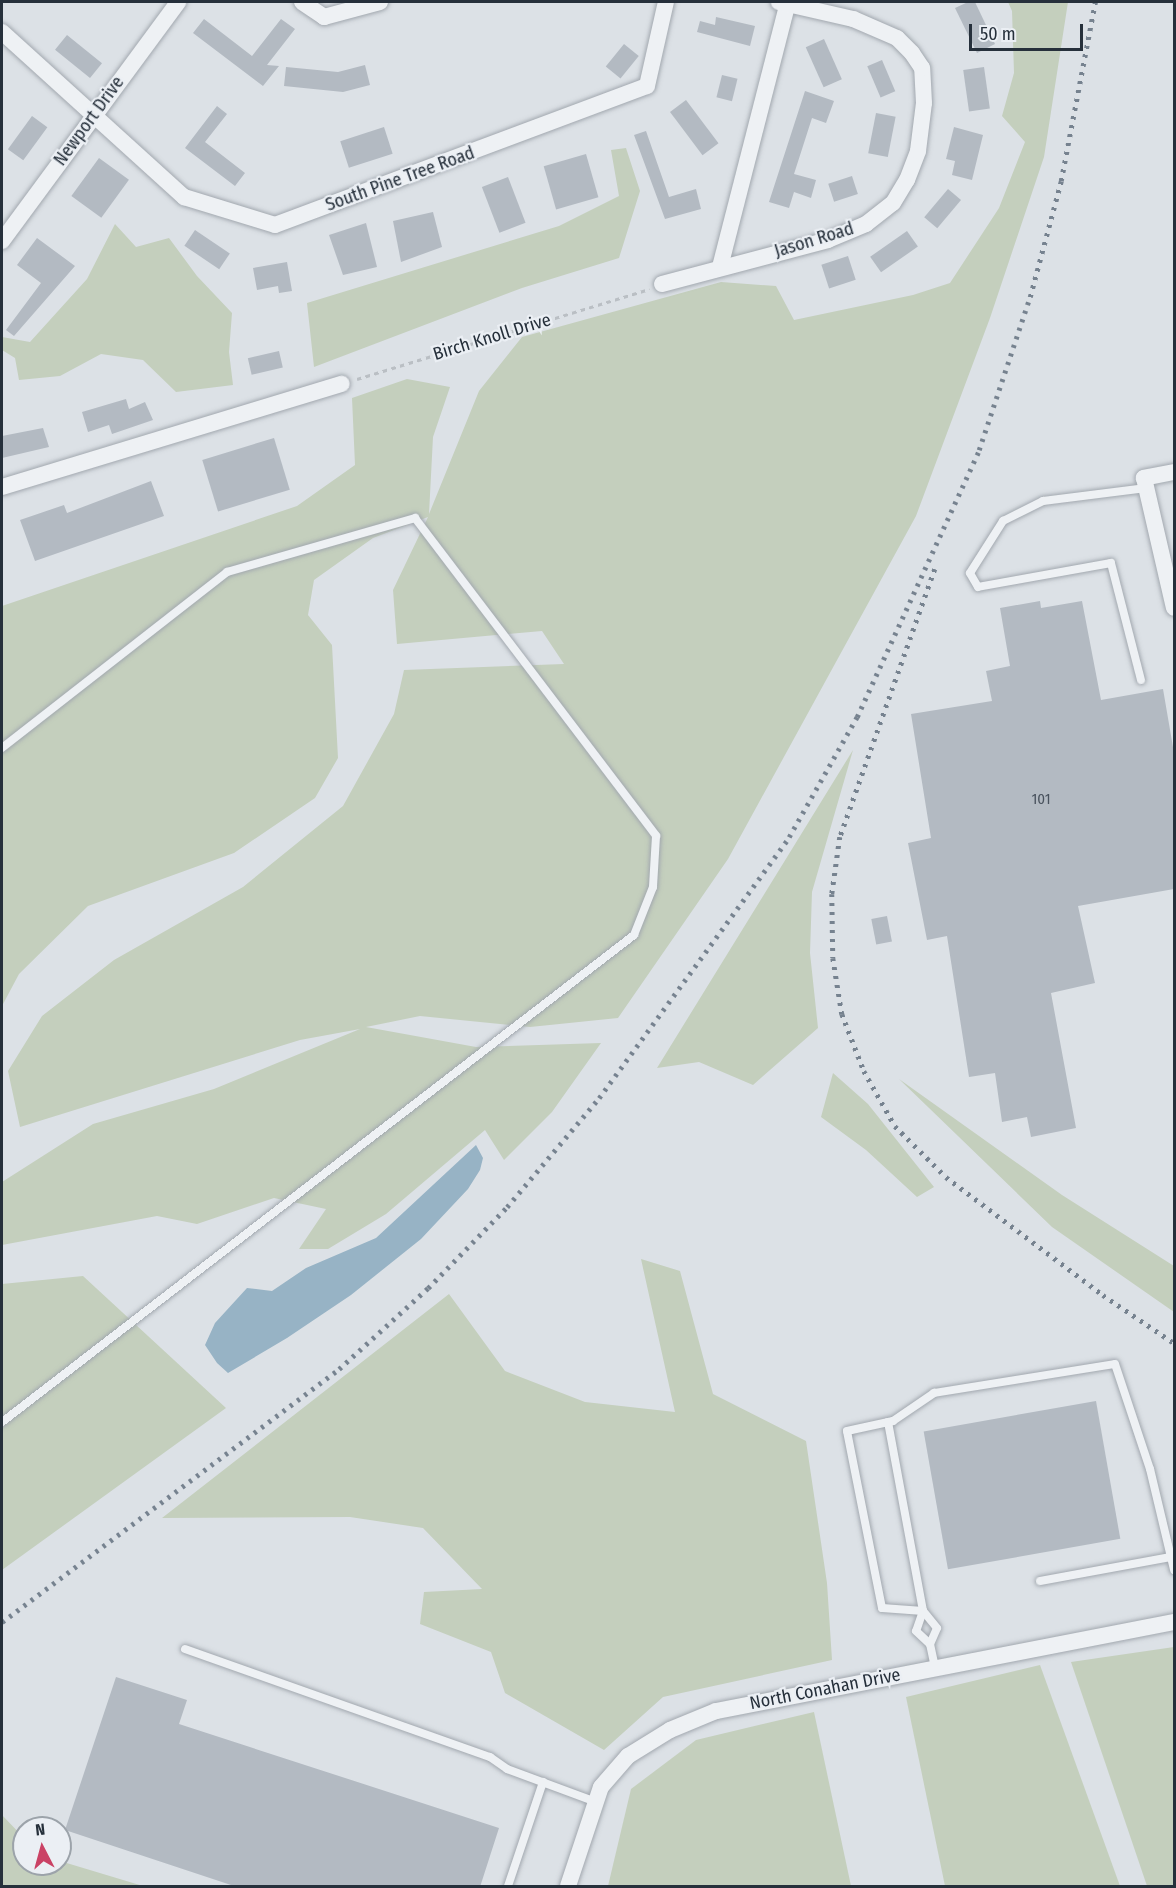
<!DOCTYPE html>
<style>
body{margin:0}
#map{position:relative;width:1176px;height:1888px;overflow:hidden;background:#dce1e6;font-family:"Fira Sans Condensed",sans-serif}
div>[style]{position:absolute}
.green>*{inset:0;background:#c4cfbd}
.water>*{inset:0;background:#97b3c5}
.building>*{inset:0;background:#b3bac2;transform-origin:0 0}
.path>*{height:3px;margin-top:-1.5px;transform-origin:0;background:repeating-linear-gradient(90deg,#babfc4 0 4.5px,transparent 0 9px)}
.roads{filter:drop-shadow(0 0 2px #a2a8af) drop-shadow(0 0 2px #a2a8af)}
.lane>*{height:8px;margin:-4px;padding:0 4px;transform-origin:4px;border-radius:4px;background:#eef1f4}
.street>*{height:16px;margin:-8px;padding:0 8px;transform-origin:8px;border-radius:8px;background:#eef1f4}
.rail>*{height:4.5px;margin-top:-2.25px;transform-origin:0;background:repeating-linear-gradient(90deg,#76828f 0 3px,transparent 0 9px)}
span{translate:-50% -50%;white-space:nowrap;text-align:center;line-height:1.15;-webkit-text-stroke:4.5px #ebeff4;paint-order:stroke}
.number-label{font-size:15px;color:#49525d}
.number-label span{-webkit-text-stroke-width:0}
.street-label{font-size:18px;color:#26303b}
.frame{position:absolute;inset:0;border:3px solid #26303b;pointer-events:none}
.north{position:absolute;left:12px;top:1816px;width:60px;height:60px;box-sizing:border-box;background:#ebeff4;border:2px solid #9ca3aa;border-radius:50%;rotate:354deg;font-size:16px;font-weight:700;line-height:24px;text-align:center;color:#26303b}
.north::after{content:'';display:block;margin:auto;width:21px;height:27px;background:#ca4265;clip-path:polygon(50% 0,100% 100%,50% 72%,0 100%)}
.scale{position:absolute;left:969px;top:24px;width:114px;height:27px;box-sizing:border-box;border:3px solid #26303b;border-top:0;padding-left:8px;font-size:18px;line-height:21px;white-space:nowrap;color:#26303b;-webkit-text-stroke:4px #ebeff4;paint-order:stroke}
</style>
<div id="map">
<div class="green">
<div style="clip-path:polygon(1008px 2px,1068px 2px,1044px 157px,990px 318px,916px 516px,728px 859px,618px 1018px,530px 1027px,420px 1016px,366px 1027px,476px 1047px,601px 1043px,552px 1112px,504px 1160px,485px 1130px,386px 1214px,328px 1249px,299px 1249px,326px 1209px,274px 1198px,197px 1224px,157px 1216px,2px 1245px,2px 1182px,93px 1124px,214px 1089px,360px 1029px,300px 1040px,20px 1127px,8px 1071px,42px 1016px,114px 960px,243px 887px,343px 806px,394px 714px,404px 670px,564px 664px,542px 631px,397px 644px,393px 590px,428px 517px,373px 538px,314px 580px,308px 615px,332px 645px,338px 758px,315px 798px,234px 853px,88px 906px,19px 974px,2px 1006px,2px 606px,297px 506px,355px 465px,352px 398px,407px 379px,450px 387px,433px 437px,429px 514px,479px 391px,522px 337px,721px 282px,776px 286px,794px 320px,913px 295px,950px 283px,999px 208px,1025px 142px,1002px 116px,1014px 73px,1012px 11px)"></div>
<div style="clip-path:polygon(626px 148px,640px 191px,619px 258px,522px 288px,314px 367px,307px 303px,559px 226px,619px 196px,611px 150px)"></div>
<div style="clip-path:polygon(115px 224px,136px 247px,169px 238px,197px 276px,232px 313px,229px 352px,233px 385px,176px 392px,143px 360px,101px 354px,60px 376px,19px 380px,15px 358px,2px 350px,2px 337px,30px 342px,87px 279px)"></div>
<div style="clip-path:polygon(853px 750px,812px 892px,810px 953px,818px 1028px,753px 1085px,699px 1062px,657px 1068px)"></div>
<div style="clip-path:polygon(833px 1073px,868px 1104px,934px 1187px,917px 1197px,866px 1150px,821px 1117px)"></div>
<div style="clip-path:polygon(899px 1079px,1062px 1195px,1174px 1266px,1174px 1312px,1052px 1227px)"></div>
<div style="clip-path:polygon(641px 1259px,680px 1271px,713px 1394px,806px 1441px,827px 1583px,832px 1660px,663px 1697px,604px 1750px,505px 1693px,491px 1652px,420px 1624px,424px 1592px,482px 1589px,423px 1528px,350px 1517px,162px 1518px,449px 1294px,505px 1371px,585px 1402px,675px 1412px)"></div>
<div style="clip-path:polygon(83px 1276px,226px 1408px,2px 1570px,2px 1429px,5px 1425px,2px 1410px,2px 1284px)"></div>
<div style="clip-path:polygon(1174px 1647px,1174px 1886px,1147px 1886px,1071px 1662px)"></div>
<div style="clip-path:polygon(1040px 1665px,1120px 1886px,945px 1886px,906px 1697px)"></div>
<div style="clip-path:polygon(814px 1712px,851px 1886px,608px 1886px,631px 1789px,696px 1740px)"></div>
<div style="clip-path:polygon(2px 1815px,24px 1838px,24px 1864px,60px 1864px,60px 1861px,143px 1886px,2px 1886px)"></div>
</div>
<div class="water">
<div style="clip-path:polygon(476px 1145px,483px 1158px,480px 1170px,468px 1189px,421px 1239px,351px 1295px,287px 1338px,228px 1373px,217px 1363px,205px 1345px,215px 1323px,247px 1288px,272px 1291px,306px 1268px,376px 1238px)"></div>
</div>
<div class="building">
<div style="clip-path:polygon(968px 2px,975px 2px,995px 44px,977px 53px,955px 8px)"></div>
<div style="clip-path:polygon(716px 17px,755px 26px,750px 46px,697px 32px,700px 21px,715px 25px)"></div>
<div style="clip-path:polygon(204px 19px,252px 56px,281px 19px,295px 29px,267px 65px,279px 66px,263px 86px,193px 33px)"></div>
<div style="left:67px;top:35px;width:45px;height:19px;rotate:39deg"></div>
<div style="left:824px;top:39px;width:44px;height:20px;rotate:66deg"></div>
<div style="left:624px;top:44px;width:19px;height:29px;rotate:39deg"></div>
<div style="left:882px;top:60px;width:34px;height:16px;rotate:67deg"></div>
<div style="clip-path:polygon(365px 65px,370px 85px,343px 92px,284px 86px,286px 67px,338px 72px)"></div>
<div style="left:984px;top:67px;width:42px;height:21px;rotate:82deg"></div>
<div style="left:722px;top:75px;width:16px;height:23px;rotate:14deg"></div>
<div style="clip-path:polygon(805px 91px,834px 101px,826px 123px,812px 118px,794px 174px,816px 180px,811px 198px,794px 192px,789px 208px,769px 202px)"></div>
<div style="left:686px;top:100px;width:54px;height:20px;rotate:53deg"></div>
<div style="clip-path:polygon(217px 106px,227px 114px,205px 142px,245px 173px,235px 186px,185px 148px)"></div>
<div style="left:876px;top:113px;width:20px;height:41px;rotate:11deg"></div>
<div style="left:32px;top:116px;width:19px;height:41px;rotate:36deg"></div>
<div style="left:384px;top:127px;width:28px;height:46px;rotate:72deg"></div>
<div style="clip-path:polygon(954px 127px,983px 135px,972px 180px,952px 175px,955px 161px,946px 159px)"></div>
<div style="clip-path:polygon(646px 131px,669px 197px,696px 189px,701px 209px,665px 219px,634px 135px)"></div>
<div style="left:586px;top:154px;width:45px;height:44px;rotate:74deg"></div>
<div style="left:99px;top:158px;width:37px;height:47px;rotate:36deg"></div>
<div style="left:852px;top:176px;width:19px;height:25px;rotate:72deg"></div>
<div style="left:508px;top:177px;width:49px;height:28px;rotate:69deg"></div>
<div style="left:948px;top:189px;width:17px;height:37px;rotate:40deg"></div>
<div style="clip-path:polygon(433px 212px,442px 247px,401px 262px,393px 221px)"></div>
<div style="clip-path:polygon(366px 223px,377px 267px,343px 275px,329px 235px)"></div>
<div style="left:195px;top:230px;width:42px;height:19px;rotate:34deg"></div>
<div style="left:907px;top:231px;width:19px;height:45px;rotate:55deg"></div>
<div style="clip-path:polygon(37px 238px,75px 266px,14px 336px,6px 330px,41px 283px,17px 265px)"></div>
<div style="left:848px;top:256px;width:25px;height:28px;rotate:72deg"></div>
<div style="clip-path:polygon(287px 262px,292px 291px,279px 293px,278px 286px,257px 290px,253px 268px)"></div>
<div style="left:279px;top:351px;width:17px;height:32px;rotate:77deg"></div>
<div style="clip-path:polygon(126px 399px,129px 409px,145px 402px,153px 420px,112px 434px,109px 425px,88px 432px,82px 412px)"></div>
<div style="clip-path:polygon(43px 428px,49px 447px,2px 458px,2px 436px)"></div>
<div style="left:274px;top:438px;width:54px;height:75px;rotate:73deg"></div>
<div style="clip-path:polygon(151px 481px,164px 516px,35px 561px,20px 520px,64px 505px,67px 513px)"></div>
<div style="clip-path:polygon(1040px 601px,1041px 608px,1082px 601px,1101px 700px,1163px 689px,1174px 753px,1174px 889px,1078px 906px,1095px 983px,1051px 993px,1076px 1128px,1031px 1137px,1027px 1117px,1002px 1122px,995px 1073px,969px 1077px,947px 936px,927px 940px,908px 843px,931px 838px,911px 714px,992px 701px,986px 671px,1010px 666px,1000px 608px)"></div>
<div style="left:887px;top:916px;width:26px;height:16px;rotate:79deg"></div>
<div style="left:1096px;top:1401px;width:140px;height:175px;rotate:80deg"></div>
<div style="clip-path:polygon(116px 1677px,187px 1700px,179px 1724px,499px 1828px,480px 1887px,237px 1887px,65px 1830px)"></div>
</div>
<div class="path">
<div style="left:357px;top:379px;width:306px;rotate:-17.1deg"></div>
</div>
<div class="roads">
<div class="lane">
<div style="left:1141px;top:680px;width:121px;rotate:-104.4deg"></div>
<div style="left:1111px;top:563px;width:135px;rotate:169.8deg"></div>
<div style="left:978px;top:587px;width:16px;rotate:-120deg"></div>
<div style="left:970px;top:573px;width:62px;rotate:-57.6deg"></div>
<div style="left:1003px;top:521px;width:45px;rotate:-26.6deg"></div>
<div style="left:1043px;top:501px;width:104px;rotate:-7.2deg"></div>
<div style="left:2px;top:748px;width:286px;rotate:-38deg"></div>
<div style="left:227px;top:572px;width:196px;rotate:-16deg"></div>
<div style="left:415px;top:518px;width:399px;rotate:52.8deg"></div>
<div style="left:656px;top:836px;width:51px;rotate:93.4deg"></div>
<div style="left:653px;top:887px;width:52px;rotate:111.6deg"></div>
<div style="left:634px;top:935px;width:798px;rotate:142.38deg"></div>
<div style="left:888px;top:1422px;width:192px;rotate:79.5deg"></div>
<div style="left:923px;top:1611px;width:21px;rotate:109deg"></div>
<div style="left:916px;top:1631px;width:19px;rotate:43deg"></div>
<div style="left:930px;top:1644px;width:25px;rotate:78deg"></div>
<div style="left:1040px;top:1581px;width:133px;rotate:-10.4deg"></div>
<div style="left:930px;top:1644px;width:17px;rotate:-66deg"></div>
<div style="left:937px;top:1628px;width:22px;rotate:-129deg"></div>
<div style="left:923px;top:1611px;width:41px;rotate:-175.8deg"></div>
<div style="left:882px;top:1608px;width:180px;rotate:-101.2deg"></div>
<div style="left:847px;top:1431px;width:47px;rotate:-12.3deg"></div>
<div style="left:893px;top:1421px;width:50px;rotate:-34.3deg"></div>
<div style="left:934px;top:1393px;width:183px;rotate:-9.1deg"></div>
<div style="left:1115px;top:1364px;width:111px;rotate:71.6deg"></div>
<div style="left:1150px;top:1469px;width:104px;rotate:76.6deg"></div>
<div style="left:185px;top:1649px;width:324px;rotate:19.5deg"></div>
<div style="left:490px;top:1757px;width:21px;rotate:35deg"></div>
<div style="left:507px;top:1769px;width:95px;rotate:20.3deg"></div>
<div style="left:508px;top:1886px;width:110px;rotate:-71.4deg"></div>
</div>
<div class="street">
<div style="left:302px;top:2px;width:27px;rotate:34deg"></div>
<div style="left:324px;top:17px;width:58px;rotate:-15deg"></div>
<div style="left:2px;top:32px;width:246px;rotate:42.2deg"></div>
<div style="left:184px;top:197px;width:95px;rotate:17.1deg"></div>
<div style="left:275px;top:225px;width:397px;rotate:-20.5deg"></div>
<div style="left:647px;top:86px;width:86px;rotate:-77.3deg"></div>
<div style="left:2px;top:241px;width:297px;rotate:-53.6deg"></div>
<div style="left:720px;top:267px;width:274px;rotate:-75.6deg"></div>
<div style="left:662px;top:284px;width:172px;rotate:-14.8deg"></div>
<div style="left:828px;top:240px;width:41px;rotate:-22.8deg"></div>
<div style="left:866px;top:224px;width:34px;rotate:-38deg"></div>
<div style="left:893px;top:203px;width:27px;rotate:-59deg"></div>
<div style="left:907px;top:180px;width:31px;rotate:-69deg"></div>
<div style="left:918px;top:151px;width:48px;rotate:-82.9deg"></div>
<div style="left:924px;top:103px;width:35px;rotate:-93deg"></div>
<div style="left:922px;top:68px;width:18px;rotate:-124deg"></div>
<div style="left:912px;top:53px;width:21px;rotate:-135deg"></div>
<div style="left:897px;top:38px;width:48px;rotate:-156.6deg"></div>
<div style="left:853px;top:19px;width:76px;rotate:-167.1deg"></div>
<div style="left:1174px;top:472px;width:31px;rotate:169deg"></div>
<div style="left:1144px;top:478px;width:133px;rotate:77deg"></div>
<div style="left:2px;top:487px;width:355px;rotate:-16.9deg"></div>
<div style="left:568px;top:1886px;width:104px;rotate:-71.6deg"></div>
<div style="left:601px;top:1787px;width:41px;rotate:-48.9deg"></div>
<div style="left:628px;top:1756px;width:49px;rotate:-31.8deg"></div>
<div style="left:670px;top:1730px;width:50px;rotate:-22.4deg"></div>
<div style="left:716px;top:1711px;width:467px;rotate:-11deg"></div>
</div>
</div>
<div class="rail">
<div style="left:935px;top:569px;width:284px;rotate:109.5deg"></div>
<div style="left:840px;top:837px;width:58px;rotate:98deg"></div>
<div style="left:832px;top:894px;width:64px;rotate:89.1deg"></div>
<div style="left:833px;top:958px;width:57px;rotate:80.9deg"></div>
<div style="left:842px;top:1014px;width:61px;rotate:68.9deg"></div>
<div style="left:864px;top:1071px;width:63px;rotate:60.6deg"></div>
<div style="left:895px;top:1126px;width:72px;rotate:45deg"></div>
<div style="left:946px;top:1177px;width:196px;rotate:36.9deg"></div>
<div style="left:1103px;top:1295px;width:86px;rotate:34.1deg"></div>
<div style="left:2px;top:1622px;width:421px;rotate:-36.9deg"></div>
<div style="left:339px;top:1369px;width:120px;rotate:-42.3deg"></div>
<div style="left:428px;top:1288px;width:113px;rotate:-45.7deg"></div>
<div style="left:507px;top:1207px;width:143px;rotate:-49.8deg"></div>
<div style="left:599px;top:1098px;width:323px;rotate:-53.9deg"></div>
<div style="left:789px;top:837px;width:138px;rotate:-60.5deg"></div>
<div style="left:857px;top:717px;width:294px;rotate:-65.4deg"></div>
<div style="left:979px;top:450px;width:161px;rotate:-71.6deg"></div>
<div style="left:1030px;top:297px;width:120px;rotate:-75deg"></div>
<div style="left:1061px;top:181px;width:182px;rotate:-79.2deg"></div>
</div>
<div class="number-label">
<span style="left:1041px;top:800px">101</span>
</div>
<div class="street-label">
<span style="left:89px;top:121px;rotate:-54deg">Newport Drive</span>
<span style="left:400px;top:179px;rotate:-20deg">South Pine Tree Road</span>
<span style="left:814px;top:240px;rotate:-17deg">Jason Road</span>
<span style="left:492px;top:337px;rotate:-17deg">Birch Knoll Drive</span>
<span style="left:825px;top:1689px;rotate:-11deg">North Conahan Drive</span>
</div>
<div class="frame"></div>
<div class="north">N</div>
<div class="scale">50 m</div>
</div>
